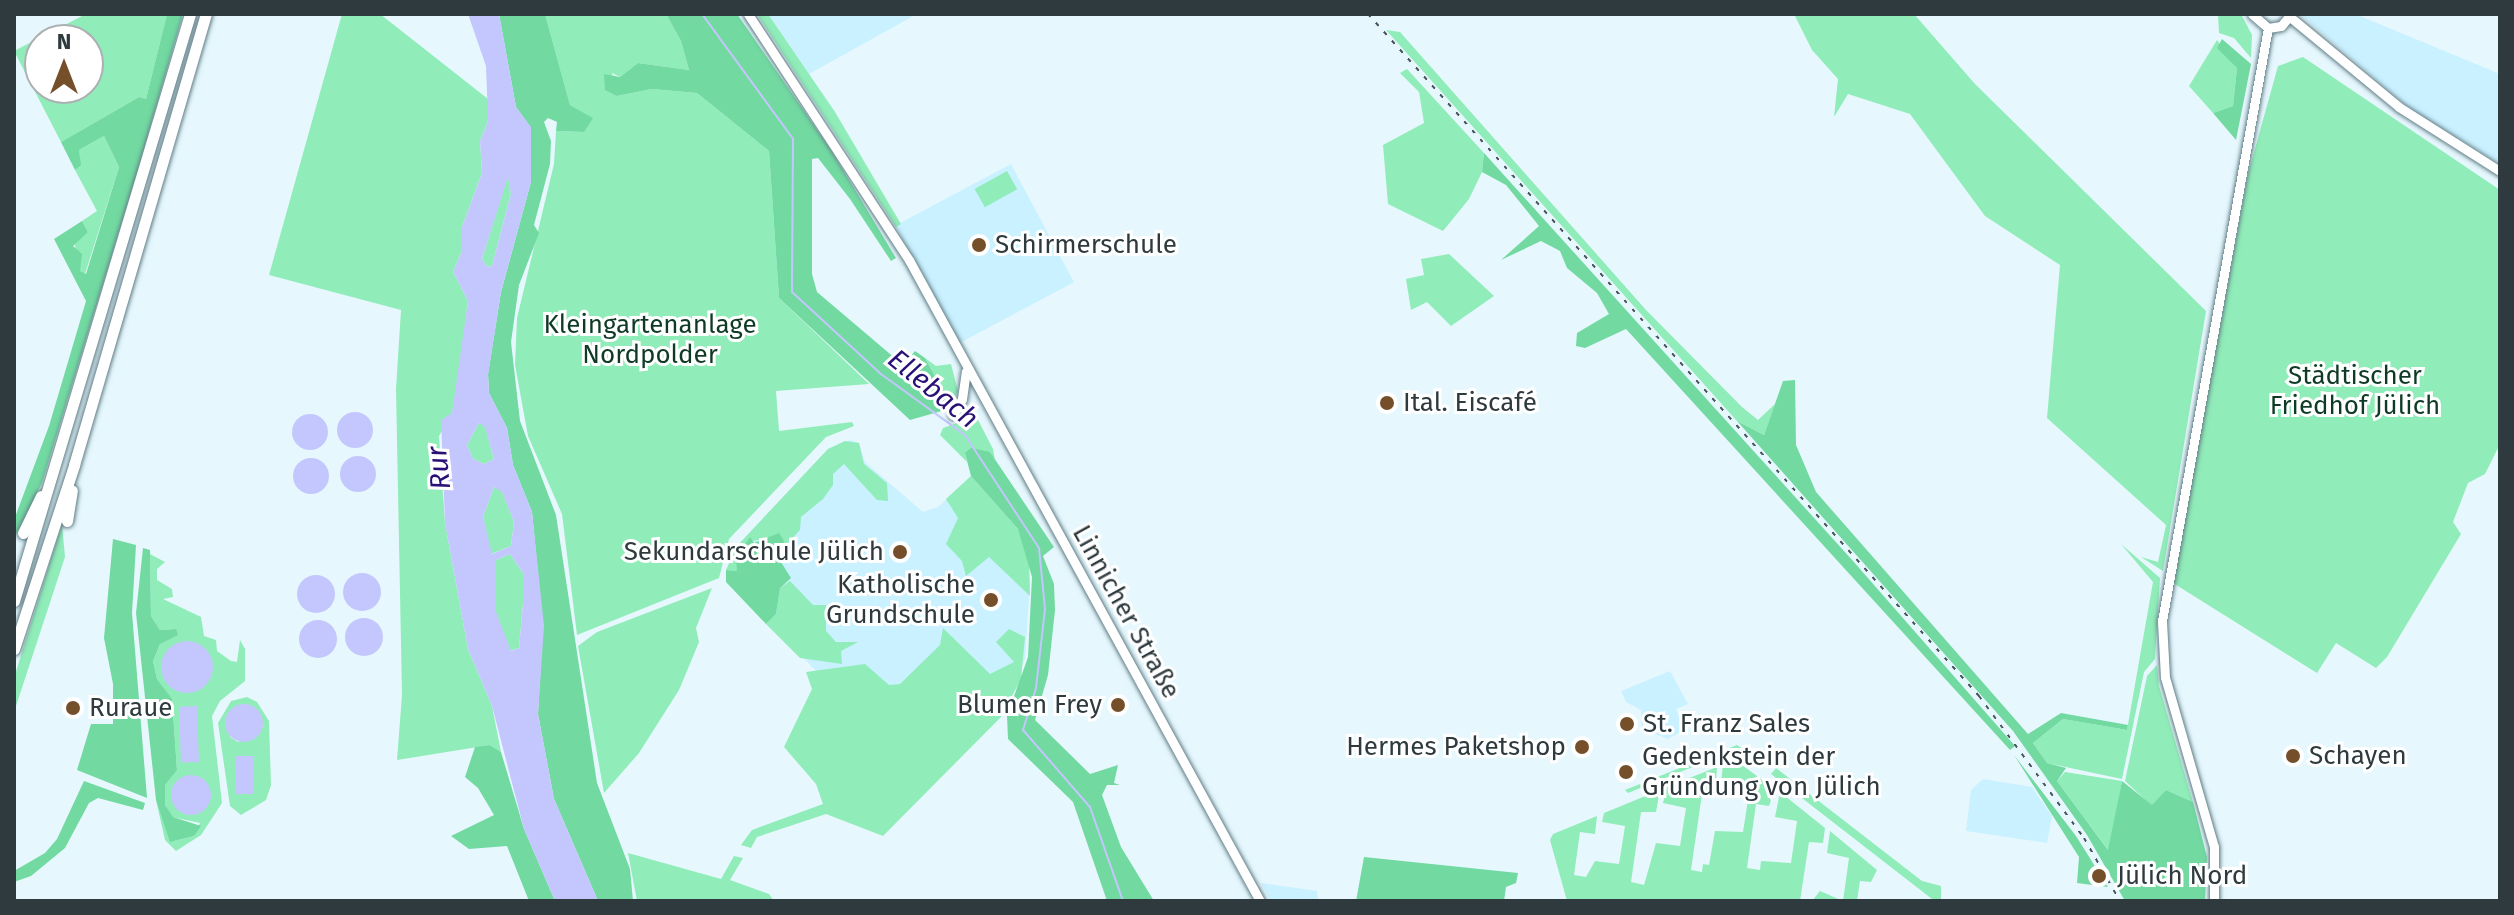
<!DOCTYPE html>
<meta charset="utf-8">
<style>
body{margin:0}
#map{position:relative;width:2514px;height:915px;overflow:hidden;background:#e6f8fe;font-family:"Fira Sans",sans-serif}
div>[style]{position:absolute}
.built>*{inset:0;background:#c9f1ff;transform-origin:0 0}
.green>*{inset:0;background:#90ecb8;transform-origin:0 0}
.forest>*{inset:0;background:#72d9a1}
.water>*{inset:0;background:#c4c7fd;transform-origin:0 0}
.round{border-radius:50%}
.stream>*{height:2px;margin:-1px;padding:0 1px;transform-origin:1px;border-radius:1px;background:#c4c7fd}
.roads{filter:drop-shadow(0 0 2px #617d86) drop-shadow(0 0 2px #617d86)}
.secondary>*{height:9px;margin:-4.5px;padding:0 4.5px;transform-origin:4.5px;border-radius:4.5px;background:#fff}
.highway>*{height:11px;margin:-5.5px;padding:0 5.5px;transform-origin:5.5px;border-radius:5.5px;background:#fff}
.rail>*{height:2px;margin-top:-1px;transform-origin:0;background:repeating-linear-gradient(90deg,#48555a 0 4px,transparent 0 12px)}
.dots>*{width:22px;height:22px;translate:-50% -50%;box-sizing:border-box;border:4px solid #fff;border-radius:50%}
span{translate:-50% -50%;white-space:nowrap;text-align:center;line-height:1.15;-webkit-text-stroke:6px #fff;paint-order:stroke}
.poi-label{font-size:26px;color:#2e3a3e}
.left{translate:0 -50%;text-align:left}
.right{translate:-100% -50%;text-align:right}
.park-label{font-size:26px;color:#0f3b26}
.street-label{font-size:26px;color:#2e3a3e}
.water-label{font-size:28px;color:#291076;font-style:italic}
.frame{position:absolute;inset:0;border:16px solid #2e3a3e;pointer-events:none}
.north{position:absolute;left:24px;top:24px;width:80px;height:80px;box-sizing:border-box;background:#fff;border:2px solid #abb0b2;border-radius:50%;rotate:0deg;font-size:22px;font-weight:700;line-height:32px;text-align:center;color:#2e3a3e}
.north::after{content:'';display:block;margin:auto;width:28px;height:36px;background:#744f2a;clip-path:polygon(50% 0,100% 100%,50% 72%,0 100%)}
</style>
<div id="map">
<div class="built">
<div style="clip-path:polygon(768px 14px,917px 14px,809px 74px)"></div>
<div style="clip-path:polygon(2300px 14px,2355px 14px,2500px 74px,2500px 164px,2409px 108px)"></div>
<div style="left:1011px;top:164px;width:134px;height:131px;rotate:62deg"></div>
<div style="clip-path:polygon(850px 440px,859px 443px,865px 462px,923px 512px,938px 507px,971px 476px,1011px 523px,1030px 581px,1025px 659px,1002px 715px,853px 809px,813px 712px,816px 671px,727px 577px,737px 546px,828px 449px)"></div>
<div style="clip-path:polygon(1670px 671px,1688px 704px,1676px 709px,1684px 730px,1668px 739px,1642px 729px,1641px 710px,1626px 702px,1621px 691px)"></div>
<div style="clip-path:polygon(1983px 779px,2032px 787px,2052px 816px,2047px 843px,1966px 831px,1971px 790px)"></div>
<div style="clip-path:polygon(1261px 883px,1317px 891px,1318px 899px,1336px 901px,1271px 901px)"></div>
</div>
<div class="green">
<div style="clip-path:polygon(evenodd,86px 14px,167px 14px,146px 99px,139px 97px,61px 142px,14px 51px,86px 14px,40px 40px,88px 40px,88px 88px,40px 88px,40px 40px)"></div>
<div style="clip-path:polygon(342px 14px,380px 14px,488px 99px,488px 121px,480px 141px,482px 173px,462px 227px,462px 251px,453px 272px,468px 301px,459px 374px,452px 413px,439px 436px,445px 523px,468px 649px,492px 706px,501px 752px,490px 745px,397px 760px,402px 695px,396px 389px,401px 310px,269px 275px)"></div>
<div style="clip-path:polygon(545px 14px,666px 14px,681px 41px,689px 70px,638px 63px,620px 77px,612px 73px,617px 96px,652px 89px,697px 93px,769px 151px,779px 298px,869px 384px,776px 391px,779px 431px,852px 422px,854px 426px,826px 437px,729px 539px,719px 578px,577px 635px,562px 514px,528px 436px,515px 365px,517px 318px,554px 164px,556px 131px,583px 132px,592px 118px,570px 105px)"></div>
<div style="clip-path:polygon(757px 14px,768px 14px,835px 112px,901px 224px,896px 227px)"></div>
<div style="clip-path:polygon(1794px 14px,1914px 14px,1975px 84px,2206px 311px,2163px 571px,2141px 557px,2158px 562px,2166px 525px,2047px 418px,2060px 265px,1985px 216px,1910px 114px,1848px 94px,1834px 117px,1838px 79px,1812px 50px)"></div>
<div style="clip-path:polygon(2218px 14px,2241px 14px,2252px 35px,2251px 58px,2234px 38px,2219px 33px)"></div>
<div style="clip-path:polygon(1386px 30px,1400px 32px,1646px 310px,1742px 407px,1758px 420px,1775px 404px,1764px 435px,1737px 421px)"></div>
<div style="clip-path:polygon(2217px 40px,2237px 68px,2233px 106px,2213px 113px,2189px 86px)"></div>
<div style="clip-path:polygon(2303px 57px,2500px 190px,2500px 444px,2485px 474px,2468px 483px,2453px 522px,2461px 534px,2387px 657px,2376px 668px,2336px 643px,2317px 673px,2173px 583px,2248px 174px,2278px 66px)"></div>
<div style="clip-path:polygon(1407px 69px,1484px 153px,1482px 172px,1469px 199px,1443px 231px,1388px 204px,1383px 145px,1424px 123px,1419px 92px,1400px 73px)"></div>
<div style="clip-path:polygon(104px 136px,119px 167px,85px 274px,80px 271px,74px 241px,88px 232px,82px 221px,97px 211px,75px 170px,80px 165px,79px 150px)"></div>
<div style="left:1007px;top:171px;width:21px;height:37px;rotate:61deg"></div>
<div style="clip-path:polygon(508px 175px,511px 194px,492px 266px,487px 267px,482px 259px)"></div>
<div style="clip-path:polygon(1449px 254px,1494px 296px,1451px 326px,1427px 302px,1411px 310px,1406px 279px,1424px 275px,1421px 259px)"></div>
<div style="clip-path:polygon(925px 358px,936px 366px,951px 364px,958px 391px,951px 406px)"></div>
<div style="clip-path:polygon(976px 416px,993px 449px,995px 460px,990px 452px,965px 453px,967px 462px,940px 435px,943px 428px)"></div>
<div style="clip-path:polygon(479px 423px,485px 426px,494px 459px,484px 464px,473px 459px,467px 445px)"></div>
<div style="clip-path:polygon(845px 441px,859px 443px,864px 464px,887px 483px,888px 501px,877px 500px,844px 464px,833px 474px,833px 485px,823px 499px,801px 517px,800px 530px,779px 552px,783px 541px,776px 536px,753px 541px,737px 571px,726px 570px,737px 546px,828px 449px)"></div>
<div style="clip-path:polygon(971px 476px,1018px 529px,1029px 556px,1030px 596px,989px 557px,966px 576px,962px 561px,946px 544px,958px 518px,946px 499px)"></div>
<div style="clip-path:polygon(494px 487px,502px 491px,514px 522px,511px 546px,491px 554px,483px 517px)"></div>
<div style="clip-path:polygon(62px 524px,65px 557px,14px 712px,14px 678px)"></div>
<div style="clip-path:polygon(2121px 544px,2160px 578px,2155px 659px,2144px 672px,2122px 779px,2047px 763px,2033px 743px,2063px 719px,2127px 730px,2153px 582px)"></div>
<div style="clip-path:polygon(150px 554px,165px 562px,157px 569px,157px 580px,172px 589px,173px 597px,163px 599px,201px 617px,204px 636px,216px 640px,217px 651px,231px 661px,237px 662px,240px 640px,245px 649px,245px 681px,220px 701px,212px 716px,222px 803px,201px 835px,176px 851px,165px 840px,156px 800px,174px 841px,194px 836px,200px 823px,172px 817px,165px 805px,165px 785px,177px 769px,172px 700px,157px 679px,153px 661px,160px 644px,176px 629px,160px 630px,151px 616px)"></div>
<div style="clip-path:polygon(510px 554px,523px 573px,523px 604px,519px 648px,510px 651px,496px 613px,496px 560px)"></div>
<div style="clip-path:polygon(790px 581px,813px 605px,826px 605px,826px 631px,836px 642px,858px 642px,841px 651px,842px 664px,800px 658px,766px 624px,776px 614px,780px 588px)"></div>
<div style="clip-path:polygon(712px 588px,696px 628px,699px 642px,679px 690px,639px 753px,604px 793px,578px 646px,597px 632px)"></div>
<div style="clip-path:polygon(943px 628px,990px 674px,1014px 662px,996px 642px,1009px 629px,1025px 637px,1021px 679px,1001px 717px,883px 836px,826px 814px,757px 837px,751px 848px,741px 845px,752px 830px,823px 804px,816px 784px,784px 747px,812px 689px,806px 672px,865px 664px,889px 685px,900px 684px,940px 645px)"></div>
<div style="clip-path:polygon(2157px 665px,2159px 686px,2193px 802px,2166px 790px,2152px 806px,2125px 781px,2147px 676px)"></div>
<div style="clip-path:polygon(evenodd,247px 697px,257px 702px,269px 721px,271px 785px,266px 800px,241px 815px,230px 806px,218px 723px,231px 701px,247px 697px,243px 704px,252px 706px,263px 727px,238px 742px,230px 737px,243px 704px)"></div>
<div style="clip-path:polygon(1737px 745px,1764px 763px,1730px 752px,1628px 793px,1625px 790px)"></div>
<div style="clip-path:polygon(1735px 760px,1775px 789px,1769px 806px,1756px 804px,1747px 868px,1760px 870px,1761px 861px,1791px 863px,1797px 821px,1775px 817px,1780px 792px,1825px 828px,1823px 843px,1809px 842px,1800px 901px,1567px 901px,1550px 840px,1553px 834px,1597px 816px,1595px 834px,1580px 832px,1574px 875px,1586px 877px,1595px 861px,1619px 864px,1625px 826px,1602px 822px,1604px 813px,1660px 790px,1656px 812px,1641px 812px,1631px 882px,1644px 885px,1656px 843px,1680px 846px,1686px 808px,1663px 803px,1667px 787px,1717px 767px,1715px 796px,1702px 794px,1691px 870px,1702px 872px,1703px 864px,1709px 865px,1715px 831px,1743px 832px,1750px 787px,1721px 783px,1723px 764px)"></div>
<div style="clip-path:polygon(1776px 768px,1922px 881px,1941px 886px,1941px 899px,1932px 899px,1771px 774px)"></div>
<div style="clip-path:polygon(2065px 772px,2122px 781px,2109px 851px,2057px 781px)"></div>
<div style="clip-path:polygon(1830px 831px,1877px 870px,1871px 882px,1860px 881px,1857px 901px,1812px 901px,1820px 891px,1843px 901px,1849px 858px,1827px 853px)"></div>
<div style="clip-path:polygon(628px 853px,721px 879px,734px 856px,743px 858px,730px 880px,769px 894px,774px 901px,637px 901px)"></div>
</div>
<div class="forest">
<div style="clip-path:polygon(167px 14px,183px 14px,137px 173px,42px 483px,14px 539px,14px 520px,49px 426px,86px 301px,54px 239px,82px 221px,88px 232px,73px 246px,82px 254px,80px 271px,86px 274px,119px 167px,104px 136px,79px 150px,81px 165px,75px 170px,61px 142px,139px 97px,146px 99px)"></div>
<div style="clip-path:polygon(499px 14px,545px 14px,570px 105px,593px 118px,584px 132px,556px 131px,557px 122px,548px 118px,544px 122px,551px 141px,550px 164px,534px 225px,539px 233px,519px 285px,511px 342px,520px 421px,556px 515px,597px 783px,630px 869px,633px 901px,598px 901px,554px 799px,538px 714px,543px 626px,532px 512px,513px 465px,507px 428px,489px 393px,488px 374px,501px 292px,531px 182px,531px 128px,516px 107px)"></div>
<div style="clip-path:polygon(666px 14px,737px 14px,744px 24px,831px 150px,896px 258px,891px 261px,850px 199px,818px 158px,812px 159px,812px 274px,817px 292px,903px 365px,915px 351px,925px 358px,951px 406px,945px 410px,910px 420px,779px 298px,769px 151px,697px 93px,652px 89px,617px 96px,605px 90px,604px 74px,620px 77px,638px 63px,689px 70px,681px 41px)"></div>
<div style="clip-path:polygon(2222px 39px,2251px 64px,2236px 140px,2213px 113px,2233px 106px,2237px 68px,2217px 48px)"></div>
<div style="clip-path:polygon(1484px 153px,1853px 561px,2015px 746px,2010px 750px,1626px 329px,1585px 348px,1576px 346px,1577px 333px,1609px 314px,1597px 293px,1567px 268px,1560px 251px,1541px 241px,1501px 260px,1539px 226px,1506px 185px,1482px 172px)"></div>
<div style="clip-path:polygon(1795px 380px,1796px 445px,1816px 492px,2028px 734px,2061px 713px,2128px 725px,2127px 730px,2063px 719px,2033px 743px,2047px 763px,2066px 768px,2057px 781px,2108px 850px,2122px 781px,2152px 805px,2166px 790px,2193px 802px,2207px 857px,2205px 901px,2125px 901px,2087px 835px,2013px 731px,1737px 421px,1764px 435px,1783px 381px)"></div>
<div style="clip-path:polygon(971px 448px,990px 452px,1054px 547px,1043px 556px,1054px 584px,1055px 610px,1048px 675px,1035px 720px,1090px 774px,1118px 765px,1114px 783px,1120px 785px,1107px 785px,1102px 795px,1121px 847px,1154px 901px,1107px 901px,1073px 802px,1008px 739px,1007px 716px,1028px 657px,1032px 577px,1018px 529px,971px 476px,965px 453px)"></div>
<div style="clip-path:polygon(779px 533px,784px 541px,779px 559px,791px 578px,780px 588px,776px 614px,766px 624px,726px 582px,726px 570px,737px 571px,736px 558px,750px 537px,754px 543px)"></div>
<div style="clip-path:polygon(113px 539px,136px 545px,132px 613px,147px 798px,77px 770px,91px 724px,113px 724px,113px 684px,104px 638px)"></div>
<div style="clip-path:polygon(143px 548px,150px 550px,151px 616px,160px 630px,176px 629px,178px 635px,160px 644px,153px 661px,157px 679px,172px 699px,177px 770px,165px 785px,165px 805px,173px 817px,201px 826px,194px 836px,170px 842px,156px 800px,136px 613px)"></div>
<div style="clip-path:polygon(490px 745px,501px 752px,524px 829px,555px 901px,529px 901px,507px 846px,469px 849px,451px 836px,494px 815px,478px 788px,465px 777px,475px 747px)"></div>
<div style="clip-path:polygon(2014px 755px,2076px 836px,2108px 887px,2077px 883px,2079px 857px)"></div>
<div style="clip-path:polygon(84px 781px,145px 803px,143px 810px,98px 798px,89px 803px,65px 848px,31px 876px,14px 882px,14px 871px,45px 853px,57px 839px)"></div>
<div style="clip-path:polygon(1364px 857px,1518px 873px,1516px 883px,1506px 887px,1504px 901px,1356px 901px)"></div>
</div>
<div class="water">
<div style="clip-path:polygon(evenodd,468px 14px,499px 14px,516px 107px,531px 127px,531px 182px,501px 292px,488px 375px,489px 393px,507px 428px,513px 465px,532px 512px,544px 626px,538px 714px,554px 799px,598px 901px,555px 901px,524px 829px,492px 706px,468px 649px,445px 523px,441px 420px,452px 413px,468px 301px,453px 272px,462px 251px,462px 227px,482px 173px,480px 141px,488px 121px,486px 66px,468px 14px,508px 177px,511px 194px,492px 266px,487px 267px,482px 259px,508px 177px,468px 14px,479px 423px,485px 427px,494px 459px,484px 464px,473px 459px,467px 445px,479px 423px,468px 14px,494px 487px,502px 492px,514px 522px,511px 546px,492px 554px,483px 517px,494px 487px,468px 14px,510px 554px,523px 573px,523px 604px,519px 648px,511px 651px,496px 612px,496px 560px,510px 554px)"></div>
<div class="round" style="left:337px;top:412px;width:36px;height:36px"></div>
<div class="round" style="left:292px;top:414px;width:36px;height:36px"></div>
<div class="round" style="left:340px;top:456px;width:36px;height:36px"></div>
<div class="round" style="left:293px;top:458px;width:36px;height:36px"></div>
<div class="round" style="left:343px;top:573px;width:38px;height:38px"></div>
<div class="round" style="left:297px;top:575px;width:38px;height:38px"></div>
<div class="round" style="left:345px;top:618px;width:38px;height:38px"></div>
<div class="round" style="left:299px;top:620px;width:38px;height:38px"></div>
<div class="round" style="left:161px;top:641px;width:52px;height:52px"></div>
<div class="round" style="left:225px;top:704px;width:38px;height:38px"></div>
<div style="left:197px;top:706px;width:56px;height:18px;rotate:88deg"></div>
<div style="left:236px;top:756px;width:18px;height:38px"></div>
<div class="round" style="left:171px;top:775px;width:40px;height:40px"></div>
</div>
<div class="stream">
<div style="left:702px;top:14px;width:155px;rotate:53.9deg"></div>
<div style="left:793px;top:139px;width:153px;rotate:90.4deg"></div>
<div style="left:792px;top:292px;width:121px;rotate:42.7deg"></div>
<div style="left:881px;top:374px;width:104px;rotate:36deg"></div>
<div style="left:965px;top:435px;width:135px;rotate:56.8deg"></div>
<div style="left:1039px;top:548px;width:61px;rotate:84.4deg"></div>
<div style="left:1045px;top:609px;width:80px;rotate:96.5deg"></div>
<div style="left:1036px;top:688px;width:44px;rotate:107.2deg"></div>
<div style="left:1023px;top:730px;width:102px;rotate:49deg"></div>
<div style="left:1090px;top:807px;width:100px;rotate:70.7deg"></div>
</div>
<div class="roads">
<div class="secondary">
<div style="left:748px;top:14px;width:294px;rotate:56.8deg"></div>
<div style="left:909px;top:260px;width:731px;rotate:61.3deg"></div>
<div style="left:2252px;top:14px;width:21px;rotate:41deg"></div>
<div style="left:2268px;top:28px;width:13px;rotate:-9deg"></div>
<div style="left:2281px;top:26px;width:16px;rotate:-50deg"></div>
<div style="left:2290px;top:17px;width:141px;rotate:39.5deg"></div>
<div style="left:2399px;top:107px;width:120px;rotate:32.4deg"></div>
<div style="left:953px;top:415px;width:18px;rotate:-61deg"></div>
<div style="left:962px;top:399px;width:28px;rotate:-82deg"></div>
<div style="left:2214px;top:901px;width:54px;rotate:-90deg"></div>
<div style="left:2214px;top:847px;width:177px;rotate:-106.1deg"></div>
<div style="left:2165px;top:677px;width:56px;rotate:-93.1deg"></div>
<div style="left:2162px;top:621px;width:602px;rotate:-79.87deg"></div>
</div>
<div class="highway">
<div style="left:67px;top:521px;width:31px;rotate:-81deg"></div>
<div style="left:23px;top:533px;width:41px;rotate:-64.1deg"></div>
<div style="left:14px;top:601px;width:613px;rotate:-73.31deg"></div>
<div style="left:14px;top:649px;width:194px;rotate:-71.9deg"></div>
<div style="left:74px;top:465px;width:470px;rotate:-73.7deg"></div>
</div>
</div>
<div class="rail">
<div style="left:1368px;top:14px;width:916px;rotate:48.14deg"></div>
<div style="left:1979px;top:696px;width:177px;rotate:53.5deg"></div>
<div style="left:2084px;top:838px;width:73px;rotate:60.3deg"></div>
</div>
<div class="dots">
<div style="left:979px;top:245px;background:#744f2a"></div>
<div style="left:1387px;top:403px;background:#744f2a"></div>
<div style="left:900px;top:552px;background:#744f2a"></div>
<div style="left:991px;top:600px;background:#744f2a"></div>
<div style="left:1118px;top:705px;background:#744f2a"></div>
<div style="left:73px;top:708px;background:#744f2a"></div>
<div style="left:1627px;top:724px;background:#744f2a"></div>
<div style="left:1582px;top:747px;background:#744f2a"></div>
<div style="left:2293px;top:756px;background:#744f2a"></div>
<div style="left:1626px;top:772px;background:#744f2a"></div>
<div style="left:2099px;top:876px;background:#744f2a"></div>
</div>
<div class="poi-label">
<span class="left" style="left:995px;top:245px">Schirmerschule</span>
<span class="left" style="left:1403px;top:403px">Ital. Eiscafé</span>
<span class="right" style="left:884px;top:552px">Sekundarschule Jülich</span>
<span class="right" style="left:975px;top:600px">Katholische<br>Grundschule</span>
<span class="right" style="left:1102px;top:705px">Blumen Frey</span>
<span class="left" style="left:89px;top:708px">Ruraue</span>
<span class="left" style="left:1643px;top:724px">St. Franz Sales</span>
<span class="right" style="left:1566px;top:747px">Hermes Paketshop</span>
<span class="left" style="left:2309px;top:756px">Schayen</span>
<span class="left" style="left:1642px;top:772px">Gedenkstein der<br>Gründung von Jülich</span>
<span class="left" style="left:2117px;top:876px">Jülich Nord</span>
</div>
<div class="park-label">
<span style="left:650px;top:340px">Kleingartenanlage<br>Nordpolder</span>
<span style="left:2355px;top:391px">Städtischer<br>Friedhof Jülich</span>
</div>
<div class="street-label">
<span style="left:1126px;top:612px;rotate:61deg">Linnicher Straße</span>
</div>
<div class="water-label">
<span style="left:933px;top:389px;rotate:39deg">Ellebach</span>
<span style="left:439px;top:468px;rotate:-96deg">Rur</span>
</div>
<div class="frame"></div>
<div class="north">N</div>
</div>
